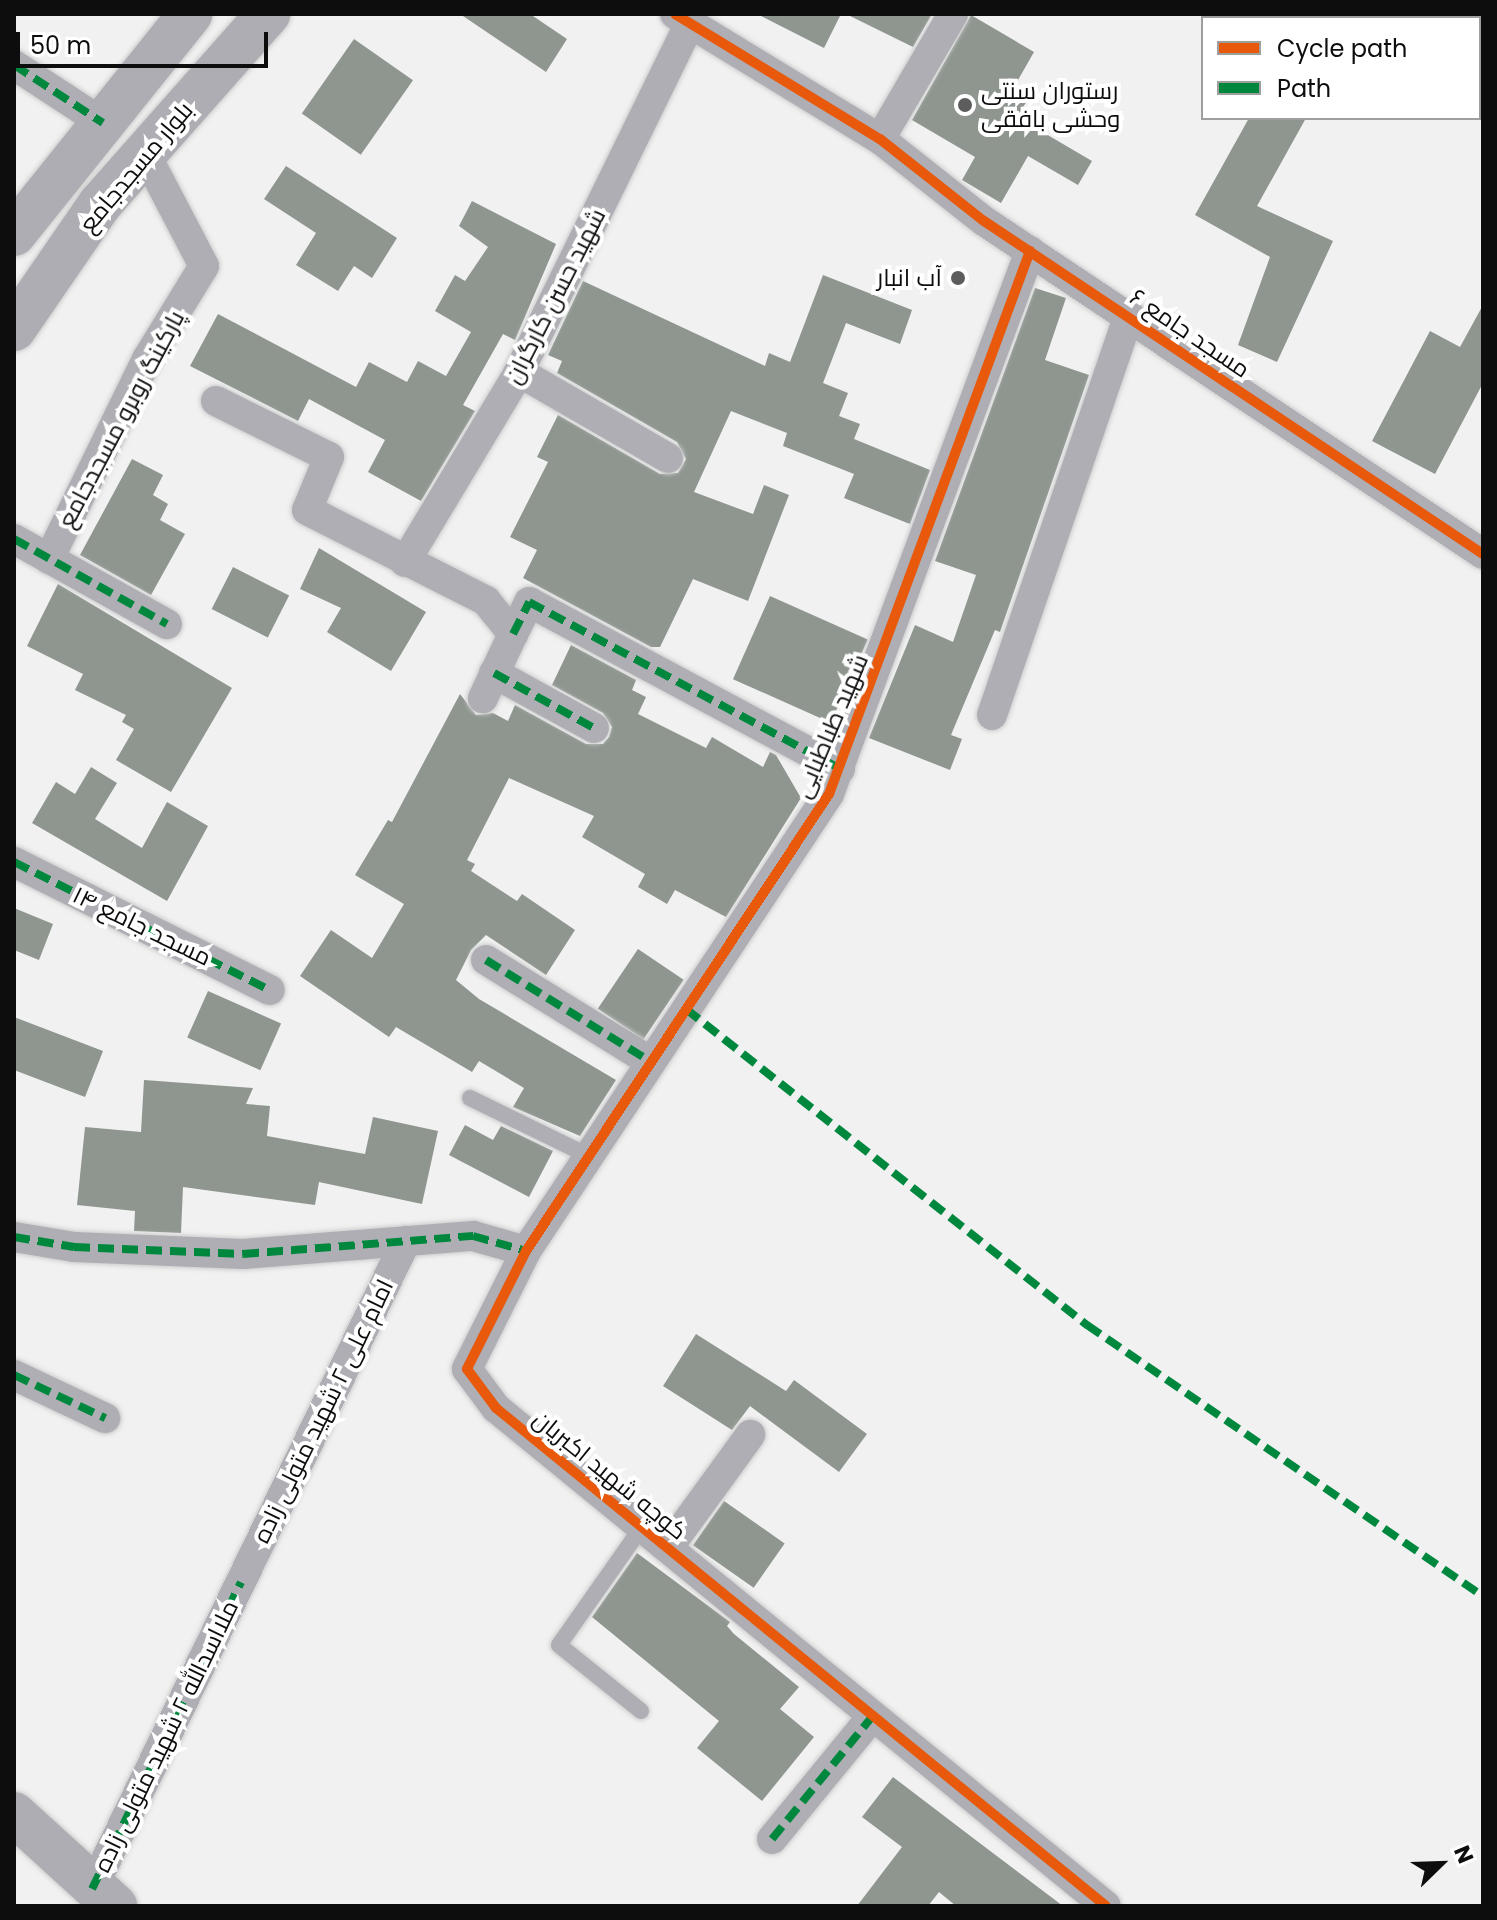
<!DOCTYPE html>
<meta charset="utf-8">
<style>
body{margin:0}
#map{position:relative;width:1497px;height:1920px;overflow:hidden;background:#f0f1f0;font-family:Poppins,Cairo,sans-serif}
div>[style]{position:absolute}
.building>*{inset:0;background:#8f9690;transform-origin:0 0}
.roads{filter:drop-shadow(0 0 2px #cccdcc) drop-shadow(0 0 2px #cccdcc)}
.lane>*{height:16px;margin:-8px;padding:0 8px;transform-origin:8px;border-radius:8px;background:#aeaeb4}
.street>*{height:30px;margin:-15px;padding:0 15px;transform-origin:15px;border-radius:15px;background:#aeaeb4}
.secondary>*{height:44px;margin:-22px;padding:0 22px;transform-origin:22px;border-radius:22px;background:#adadb3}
.quiet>*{height:8px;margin-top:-4px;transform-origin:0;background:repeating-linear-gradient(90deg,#00873e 0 16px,transparent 0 24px)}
.cycleway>*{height:10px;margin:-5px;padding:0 5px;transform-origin:5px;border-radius:5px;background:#e8590c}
.dots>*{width:22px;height:22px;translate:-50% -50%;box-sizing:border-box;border:4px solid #fff;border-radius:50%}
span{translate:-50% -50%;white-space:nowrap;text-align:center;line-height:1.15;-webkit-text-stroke:8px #fff;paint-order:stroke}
.poi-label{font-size:24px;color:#0c0d0c}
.left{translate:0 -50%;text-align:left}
.right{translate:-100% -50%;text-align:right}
.street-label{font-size:24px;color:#0c0d0c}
.frame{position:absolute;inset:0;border:16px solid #0c0d0c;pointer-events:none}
.legend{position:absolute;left:1201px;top:16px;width:280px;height:104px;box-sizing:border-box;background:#fff;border:2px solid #9e9e9e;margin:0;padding:10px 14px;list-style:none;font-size:24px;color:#0c0d0c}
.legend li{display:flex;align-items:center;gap:16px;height:40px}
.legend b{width:40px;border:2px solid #9e9e9e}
.north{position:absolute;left:1401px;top:1824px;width:80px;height:80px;-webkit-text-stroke:6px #fff;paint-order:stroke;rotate:67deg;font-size:22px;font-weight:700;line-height:32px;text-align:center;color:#0c0d0c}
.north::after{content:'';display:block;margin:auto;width:28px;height:36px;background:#0c0d0c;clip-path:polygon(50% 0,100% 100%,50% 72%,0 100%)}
.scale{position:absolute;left:16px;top:32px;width:252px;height:36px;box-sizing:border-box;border:4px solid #0c0d0c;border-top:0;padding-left:10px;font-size:24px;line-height:28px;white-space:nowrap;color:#0c0d0c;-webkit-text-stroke:6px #fff;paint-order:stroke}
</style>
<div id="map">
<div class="building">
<div style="clip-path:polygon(460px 14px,530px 14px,567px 39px,546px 72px)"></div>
<div style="clip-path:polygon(757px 14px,841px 14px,824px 48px)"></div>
<div style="clip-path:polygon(846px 14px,932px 14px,913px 47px)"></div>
<div style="clip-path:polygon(971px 15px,1034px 52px,1014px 87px,1030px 96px,1017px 117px,1092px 161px,1078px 185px,1028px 156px,1001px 203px,962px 180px,975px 157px,912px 120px)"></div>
<div style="left:354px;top:39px;width:72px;height:91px;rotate:35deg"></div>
<div style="clip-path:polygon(1249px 118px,1306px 118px,1257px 206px,1333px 241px,1277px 362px,1238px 345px,1270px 257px,1195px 215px)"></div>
<div style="clip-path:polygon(286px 166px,397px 238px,372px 278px,354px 266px,338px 291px,296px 265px,316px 233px,264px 199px)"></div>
<div style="clip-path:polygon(472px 201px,556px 244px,515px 340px,503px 334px,463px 405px,475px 411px,421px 501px,368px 472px,385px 440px,309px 399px,298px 421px,190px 366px,218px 314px,356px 387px,369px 362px,407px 382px,418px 361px,446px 376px,471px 332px,435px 311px,455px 275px,465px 281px,488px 247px,459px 226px)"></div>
<div style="clip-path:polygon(823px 275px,912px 310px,900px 344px,846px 323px,823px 383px,848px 393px,839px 416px,860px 424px,854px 439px,930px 470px,910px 524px,844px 498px,854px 474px,783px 446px,787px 433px,731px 411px,694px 492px,753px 514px,764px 485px,789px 495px,748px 601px,693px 579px,660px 647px,651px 647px,523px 578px,537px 550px,510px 537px,548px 462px,537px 457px,558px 415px,660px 474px,678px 473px,686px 459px,677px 442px,557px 373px,562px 361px,548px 355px,583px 281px,765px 366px,769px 353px,790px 362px)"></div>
<div style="clip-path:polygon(1035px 288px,1066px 298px,1045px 360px,1089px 375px,1000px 632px,995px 630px,951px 735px,962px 739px,950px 770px,869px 738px,915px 625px,953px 642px,976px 575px,935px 561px)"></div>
<div style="clip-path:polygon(1483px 305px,1483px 383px,1435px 474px,1372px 441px,1430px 331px,1460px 347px)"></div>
<div style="clip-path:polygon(132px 459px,163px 475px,153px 495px,168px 504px,160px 520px,185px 534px,151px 595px,80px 555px)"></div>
<div style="clip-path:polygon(319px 548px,426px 612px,391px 671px,327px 632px,341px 608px,300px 589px)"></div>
<div style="left:233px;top:567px;width:63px;height:47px;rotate:27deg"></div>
<div style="clip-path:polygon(58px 584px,232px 688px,171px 792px,116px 760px,134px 729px,122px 722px,126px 715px,75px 690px,83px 674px,27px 646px)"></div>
<div style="left:770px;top:596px;width:107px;height:91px;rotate:24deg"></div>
<div style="clip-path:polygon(571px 645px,636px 680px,632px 690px,646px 697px,638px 714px,706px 748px,712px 737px,763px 767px,770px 752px,776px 755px,801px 798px,726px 917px,675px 890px,667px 904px,638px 887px,645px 874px,582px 837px,594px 816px,509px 778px,467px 860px,475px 864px,471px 871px,517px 901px,522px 894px,575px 930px,546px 975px,486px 935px,471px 950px,456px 980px,479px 999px,616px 1080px,580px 1136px,513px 1107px,524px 1088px,479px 1061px,472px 1072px,396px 1027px,389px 1037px,300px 976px,331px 930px,372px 958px,404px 904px,355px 875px,388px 820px,392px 822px,460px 694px,476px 715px,493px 713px,508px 721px,515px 705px,586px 744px,603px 744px,609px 737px,612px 727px,603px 713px,552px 685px)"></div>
<div style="clip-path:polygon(91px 767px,117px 783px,95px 819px,142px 848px,167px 802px,208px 826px,167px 901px,32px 823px,56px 782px,75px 794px)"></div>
<div style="clip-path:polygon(14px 908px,53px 924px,39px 960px,14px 950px)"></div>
<div style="left:638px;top:949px;width:55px;height:72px;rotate:34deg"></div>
<div style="left:208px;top:991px;width:80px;height:51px;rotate:24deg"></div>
<div style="clip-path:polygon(14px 1017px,103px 1051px,85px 1097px,14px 1070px)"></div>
<div style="clip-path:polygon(144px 1080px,253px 1088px,246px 1104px,270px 1106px,267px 1136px,365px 1154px,373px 1117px,438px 1131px,422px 1204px,319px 1182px,315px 1205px,183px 1187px,181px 1233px,134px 1231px,135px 1211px,77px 1205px,85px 1127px,141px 1132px)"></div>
<div style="clip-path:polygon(465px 1125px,493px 1140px,501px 1126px,553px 1151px,529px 1197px,449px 1155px)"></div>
<div style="clip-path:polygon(696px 1334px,786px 1391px,794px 1380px,867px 1434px,839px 1472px,750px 1406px,732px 1430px,663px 1386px)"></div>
<div style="left:724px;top:1501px;width:74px;height:54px;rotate:35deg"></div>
<div style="clip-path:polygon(637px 1553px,730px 1622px,727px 1626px,734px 1634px,799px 1687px,780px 1709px,814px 1737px,762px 1801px,697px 1748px,719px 1721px,592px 1617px)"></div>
<div style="clip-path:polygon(893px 1777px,977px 1841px,1063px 1906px,956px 1906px,939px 1892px,928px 1906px,857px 1906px,902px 1847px,862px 1817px)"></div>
</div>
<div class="roads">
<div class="lane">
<div style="left:470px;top:1098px;width:132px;rotate:26deg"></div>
<div style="left:641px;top:1711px;width:105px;rotate:-141.2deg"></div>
<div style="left:559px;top:1645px;width:144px;rotate:-54.9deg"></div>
</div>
<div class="street">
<div style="left:675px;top:14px;width:240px;rotate:31.4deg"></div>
<div style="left:880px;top:139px;width:132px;rotate:38.3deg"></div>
<div style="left:984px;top:221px;width:600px;rotate:33.72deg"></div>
<div style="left:14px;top:65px;width:106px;rotate:33.1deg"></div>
<div style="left:880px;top:139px;width:145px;rotate:-59.7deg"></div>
<div style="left:1030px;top:251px;width:579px;rotate:110.31deg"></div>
<div style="left:829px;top:794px;width:548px;rotate:123.55deg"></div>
<div style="left:526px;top:1251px;width:132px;rotate:116.6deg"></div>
<div style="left:467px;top:1369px;width:49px;rotate:53.4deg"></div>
<div style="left:496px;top:1408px;width:787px;rotate:39.23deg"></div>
<div style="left:519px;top:372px;width:172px;rotate:30deg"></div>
<div style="left:216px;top:401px;width:126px;rotate:26.4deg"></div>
<div style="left:329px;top:457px;width:57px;rotate:112.5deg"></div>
<div style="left:307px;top:510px;width:201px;rotate:26.9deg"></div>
<div style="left:486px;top:601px;width:43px;rotate:50.7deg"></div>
<div style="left:513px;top:634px;width:71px;rotate:115.1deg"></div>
<div style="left:14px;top:539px;width:175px;rotate:29.1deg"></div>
<div style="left:49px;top:559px;width:223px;rotate:-63.9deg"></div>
<div style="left:147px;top:359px;width:109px;rotate:-58.5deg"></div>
<div style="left:204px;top:266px;width:127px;rotate:-117.6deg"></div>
<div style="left:405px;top:562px;width:222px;rotate:-59deg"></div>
<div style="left:519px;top:372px;width:389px;rotate:-63.9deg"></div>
<div style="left:513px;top:634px;width:36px;rotate:-63deg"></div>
<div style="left:529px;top:602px;width:353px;rotate:28.2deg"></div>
<div style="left:494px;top:673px;width:114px;rotate:28.8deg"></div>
<div style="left:992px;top:715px;width:423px;rotate:-71.1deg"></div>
<div style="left:14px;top:862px;width:286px;rotate:26.6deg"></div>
<div style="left:486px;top:960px;width:194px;rotate:31.7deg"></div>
<div style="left:14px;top:1237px;width:61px;rotate:9.5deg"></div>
<div style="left:74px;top:1247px;width:169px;rotate:2.4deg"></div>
<div style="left:243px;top:1254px;width:231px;rotate:-4.5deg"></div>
<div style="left:473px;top:1236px;width:55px;rotate:15.8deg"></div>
<div style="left:14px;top:1375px;width:101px;rotate:25.3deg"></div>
<div style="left:668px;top:1548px;width:140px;rotate:-54deg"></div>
<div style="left:772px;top:1839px;width:156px;rotate:-50.7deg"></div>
<div style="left:92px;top:1889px;width:720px;rotate:-64.15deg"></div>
</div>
<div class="secondary">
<div style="left:14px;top:234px;width:282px;rotate:-51.3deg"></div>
<div style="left:14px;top:329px;width:152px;rotate:-55.5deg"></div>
<div style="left:100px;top:204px;width:254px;rotate:-48.5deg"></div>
<div style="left:14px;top:1814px;width:137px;rotate:42.3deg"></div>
</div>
</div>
<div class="quiet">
<div style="left:14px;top:65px;width:106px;rotate:33.1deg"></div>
<div style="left:14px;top:539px;width:175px;rotate:29.1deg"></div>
<div style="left:513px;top:634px;width:36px;rotate:-63deg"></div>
<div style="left:529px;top:602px;width:353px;rotate:28.2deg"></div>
<div style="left:494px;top:673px;width:114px;rotate:28.8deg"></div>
<div style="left:14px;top:862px;width:286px;rotate:26.6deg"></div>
<div style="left:486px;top:960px;width:194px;rotate:31.7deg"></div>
<div style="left:686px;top:1009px;width:511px;rotate:38.24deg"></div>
<div style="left:1087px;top:1325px;width:480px;rotate:34.4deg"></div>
<div style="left:14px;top:1237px;width:61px;rotate:9.5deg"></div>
<div style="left:74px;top:1247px;width:169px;rotate:2.4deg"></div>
<div style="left:243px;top:1254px;width:231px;rotate:-4.5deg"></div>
<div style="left:473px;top:1236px;width:55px;rotate:15.8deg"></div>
<div style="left:14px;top:1375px;width:101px;rotate:25.3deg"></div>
<div style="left:772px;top:1839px;width:156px;rotate:-50.7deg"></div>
<div style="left:92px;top:1889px;width:341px;rotate:-64.1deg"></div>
</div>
<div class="cycleway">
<div style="left:675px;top:14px;width:240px;rotate:31.4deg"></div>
<div style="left:880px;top:139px;width:132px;rotate:38.3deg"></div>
<div style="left:984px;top:221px;width:600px;rotate:33.72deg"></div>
<div style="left:1030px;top:251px;width:579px;rotate:110.31deg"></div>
<div style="left:829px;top:794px;width:548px;rotate:123.55deg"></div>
<div style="left:526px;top:1251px;width:132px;rotate:116.6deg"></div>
<div style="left:467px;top:1369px;width:49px;rotate:53.4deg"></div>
<div style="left:496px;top:1408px;width:787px;rotate:39.23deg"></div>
</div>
<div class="dots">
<div style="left:965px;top:105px;background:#5c5d5c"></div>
<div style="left:958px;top:278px;background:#5c5d5c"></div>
</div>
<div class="poi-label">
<span class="left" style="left:981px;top:105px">رستوران سنتی<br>وحشی بافقی</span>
<span class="right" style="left:942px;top:278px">آب انبار</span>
</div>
<div class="street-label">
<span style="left:136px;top:167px;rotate:-50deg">بلوار مسجدجامع</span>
<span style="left:555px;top:296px;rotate:-63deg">شهید حسن کارگران</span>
<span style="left:1190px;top:333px;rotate:34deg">مسجد جامع ۶</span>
<span style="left:121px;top:419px;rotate:-62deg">پارکینگ روبرو مسجدجامع</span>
<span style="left:831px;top:726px;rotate:-67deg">شهید طباطبایی</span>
<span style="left:142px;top:926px;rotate:26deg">مسجد جامع ۱۴</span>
<span style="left:323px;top:1411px;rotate:-64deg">امام علی ۲ شهید متولی زاده</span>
<span style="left:610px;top:1475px;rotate:39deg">کوچه شهید اکبریان</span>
<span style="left:166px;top:1736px;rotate:-64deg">ملااسدالله ۲ شهید متولی زاده</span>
</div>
<div class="frame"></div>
<ul class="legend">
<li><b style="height:10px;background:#e8590c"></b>Cycle path</li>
<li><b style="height:10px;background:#00873e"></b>Path</li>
</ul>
<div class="north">N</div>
<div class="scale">50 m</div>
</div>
